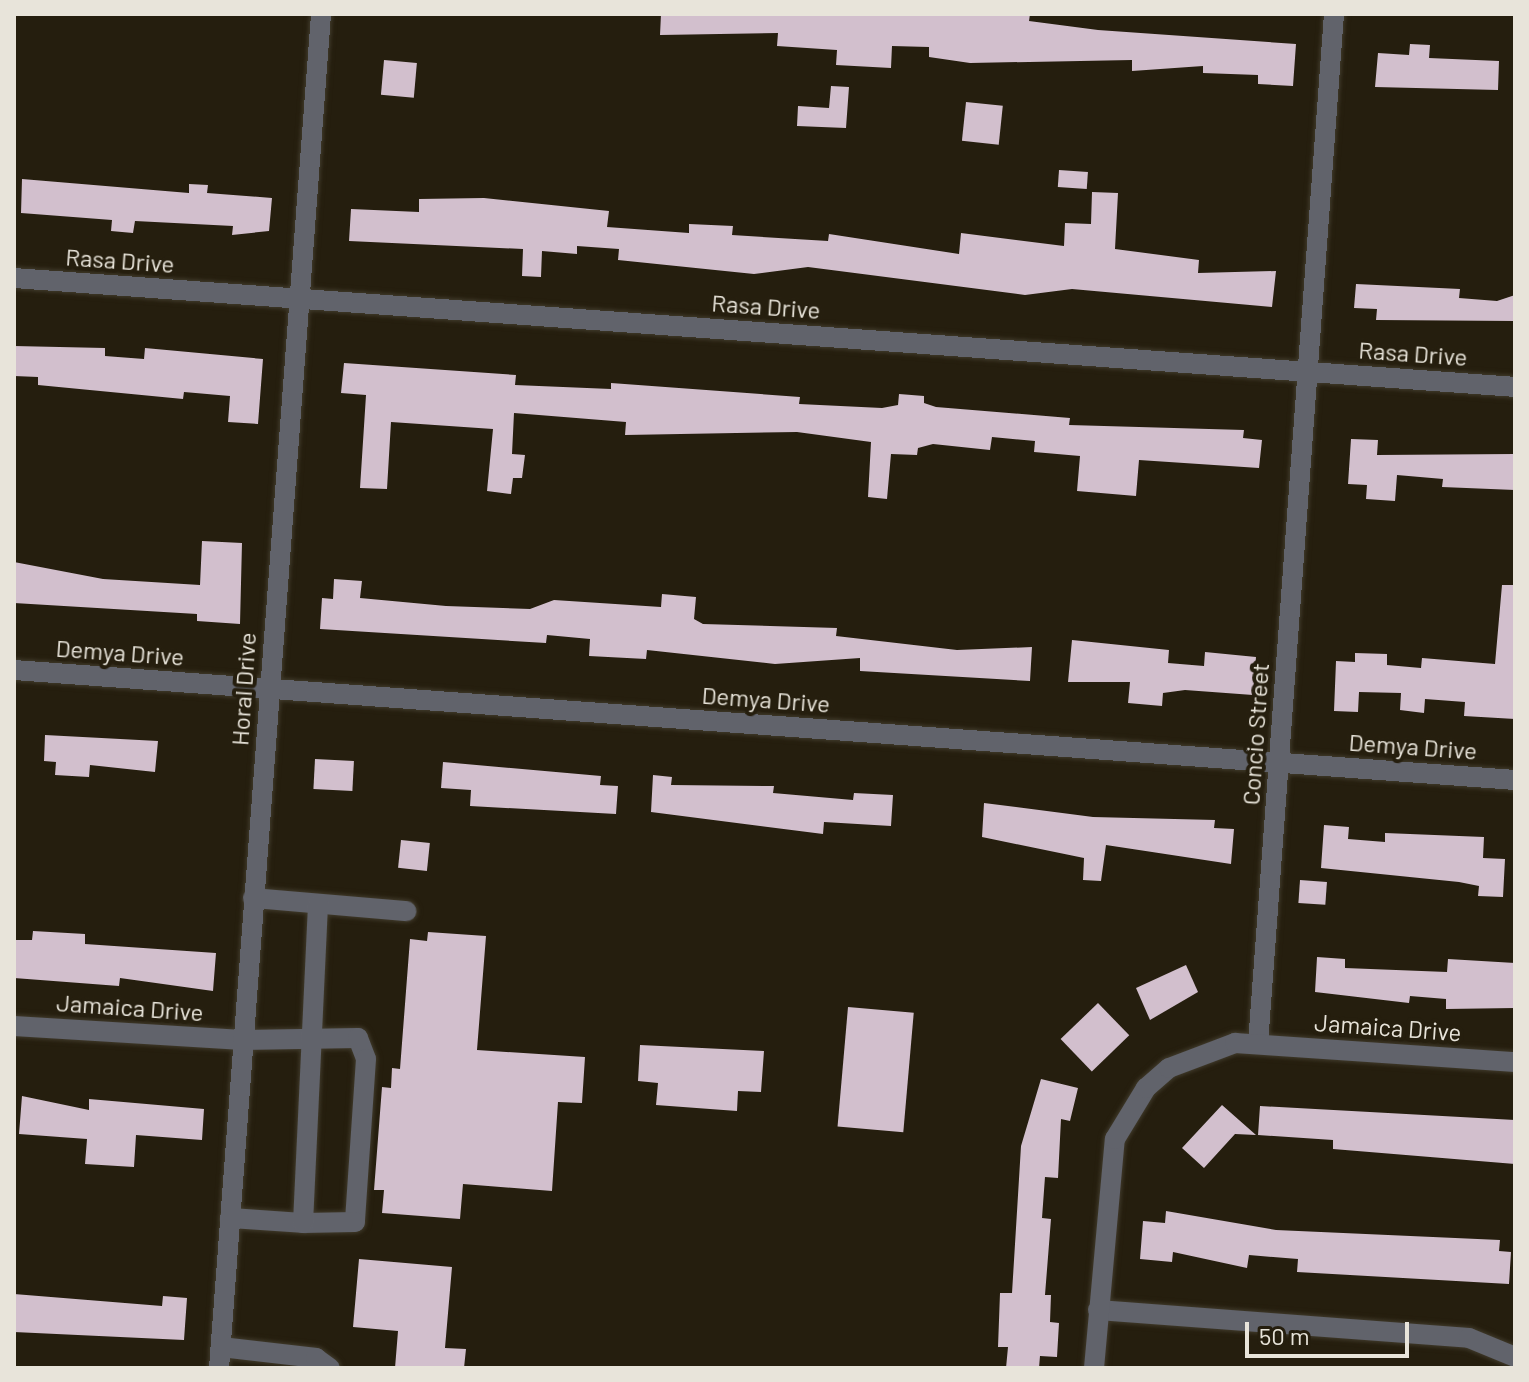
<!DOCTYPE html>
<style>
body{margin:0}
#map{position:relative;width:1529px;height:1382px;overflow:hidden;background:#251e0e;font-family:Barlow,sans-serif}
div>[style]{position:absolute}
.building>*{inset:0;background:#d2bfcd;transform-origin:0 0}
.roads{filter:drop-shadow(0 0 2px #403a2b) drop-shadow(0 0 2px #403a2b)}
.minor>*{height:20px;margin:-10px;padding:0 10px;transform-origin:10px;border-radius:10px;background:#61636b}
span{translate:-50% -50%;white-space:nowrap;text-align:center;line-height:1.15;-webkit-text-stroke:8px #251e0e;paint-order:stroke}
.street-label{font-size:24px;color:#e8e4da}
.frame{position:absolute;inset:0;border:16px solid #e8e4da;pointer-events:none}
.scale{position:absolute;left:1245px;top:1322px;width:164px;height:36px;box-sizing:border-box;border:4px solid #e8e4da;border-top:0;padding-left:10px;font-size:24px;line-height:28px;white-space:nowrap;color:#e8e4da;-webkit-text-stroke:6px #251e0e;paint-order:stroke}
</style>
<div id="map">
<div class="building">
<div style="clip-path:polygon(661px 14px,1030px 14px,1029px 21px,1098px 30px,1296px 44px,1293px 86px,1258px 84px,1258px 75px,1203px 73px,1203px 66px,1132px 71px,1132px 60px,970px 63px,929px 57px,929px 47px,892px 46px,891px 68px,836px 65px,837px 50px,777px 46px,778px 33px,660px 35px)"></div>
<div style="clip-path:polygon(1410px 44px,1430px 45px,1429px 58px,1499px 61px,1498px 90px,1375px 87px,1378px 53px,1409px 55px)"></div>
<div style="left:384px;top:60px;width:33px;height:35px;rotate:5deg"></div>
<div style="clip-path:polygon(831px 86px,849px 87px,846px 128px,797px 126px,798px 106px,829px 108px)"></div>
<div style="left:966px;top:102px;width:37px;height:39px;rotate:6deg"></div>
<div style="left:1059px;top:170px;width:29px;height:17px;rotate:4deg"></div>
<div style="clip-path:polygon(22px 179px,189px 193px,189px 184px,208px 185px,207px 193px,272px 198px,269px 231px,232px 235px,233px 226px,135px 221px,133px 233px,111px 231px,112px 220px,21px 213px)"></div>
<div style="clip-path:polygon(1092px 192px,1118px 193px,1115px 249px,1199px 260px,1198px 273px,1276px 271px,1272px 307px,1072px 289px,1025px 295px,808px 267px,754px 274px,618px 260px,619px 249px,577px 246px,577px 254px,542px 251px,541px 277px,522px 276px,523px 249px,349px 241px,351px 209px,419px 212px,419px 199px,484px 198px,609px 211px,607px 227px,689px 233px,689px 224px,733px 226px,732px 235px,828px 241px,829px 234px,959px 254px,961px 233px,1064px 246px,1065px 223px,1091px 224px)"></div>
<div style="clip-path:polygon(1356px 284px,1460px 289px,1459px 298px,1497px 301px,1515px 295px,1515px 321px,1376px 320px,1377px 309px,1354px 308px)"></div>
<div style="clip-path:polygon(14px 346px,105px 348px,105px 356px,144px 359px,145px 348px,263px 359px,258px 424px,228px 422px,230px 396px,184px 392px,183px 399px,38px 385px,38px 377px,14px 376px)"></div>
<div style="clip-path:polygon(344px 363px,516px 375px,515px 385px,611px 389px,611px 383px,800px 397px,799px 404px,882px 408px,898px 405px,899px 394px,924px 396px,924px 403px,936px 407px,1070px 418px,1069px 425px,1244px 430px,1243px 438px,1262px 440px,1259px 468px,1139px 460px,1136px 496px,1077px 491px,1080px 456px,1034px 452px,1035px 441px,992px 437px,990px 450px,933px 444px,918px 448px,917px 455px,891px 454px,887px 499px,868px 497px,871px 442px,797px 432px,625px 435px,626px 422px,514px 413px,512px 454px,525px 455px,522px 478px,513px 478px,511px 494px,487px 491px,493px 429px,391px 422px,387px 489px,360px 488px,366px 395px,341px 393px)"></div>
<div style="clip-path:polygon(1351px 439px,1378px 440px,1377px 455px,1515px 454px,1515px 490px,1442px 487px,1443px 479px,1397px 475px,1395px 501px,1366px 499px,1367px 485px,1348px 484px)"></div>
<div style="clip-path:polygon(202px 541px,242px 543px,240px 624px,197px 621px,197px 614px,14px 603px,14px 562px,103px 579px,200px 585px)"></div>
<div style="clip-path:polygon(334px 579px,362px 581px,360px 598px,446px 606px,530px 609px,554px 600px,661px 607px,662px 594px,696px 597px,694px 619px,703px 624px,837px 628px,836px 636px,957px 650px,1032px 647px,1030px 681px,860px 671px,860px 658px,775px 664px,647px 650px,646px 659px,589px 656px,590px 639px,547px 635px,546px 643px,320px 629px,322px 598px,333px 599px)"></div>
<div style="clip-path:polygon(1502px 585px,1515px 585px,1515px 719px,1464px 716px,1465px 702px,1425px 699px,1424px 713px,1400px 710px,1401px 693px,1359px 692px,1358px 712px,1334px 711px,1336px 661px,1355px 662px,1355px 653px,1387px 654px,1387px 665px,1421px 668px,1422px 658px,1495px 664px)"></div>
<div style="clip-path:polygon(1072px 640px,1169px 650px,1168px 663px,1204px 666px,1205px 652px,1256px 657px,1253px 695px,1185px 690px,1163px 693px,1162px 706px,1128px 703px,1130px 682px,1068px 682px)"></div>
<div style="clip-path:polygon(45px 735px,158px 741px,155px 772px,90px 765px,89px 777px,55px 775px,56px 762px,44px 761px)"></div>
<div style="left:315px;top:759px;width:39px;height:30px;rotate:3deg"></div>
<div style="clip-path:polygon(443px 762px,601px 776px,600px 785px,618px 786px,616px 814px,470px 806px,471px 790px,441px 788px)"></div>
<div style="clip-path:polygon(653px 775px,672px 777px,671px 785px,774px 786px,773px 793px,853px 800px,854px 793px,893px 795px,891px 826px,824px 822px,823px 834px,651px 812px)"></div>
<div style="clip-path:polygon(984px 803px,1093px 817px,1215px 820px,1214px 828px,1234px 829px,1231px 864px,1106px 845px,1101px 881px,1083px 880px,1084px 858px,982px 837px)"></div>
<div style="clip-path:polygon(1324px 825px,1349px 827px,1348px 839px,1385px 842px,1385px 833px,1484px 837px,1483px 858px,1505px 859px,1503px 897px,1478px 896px,1479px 886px,1459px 882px,1321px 868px)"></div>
<div style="left:401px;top:840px;width:29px;height:28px;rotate:6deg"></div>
<div style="left:1300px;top:880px;width:27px;height:23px;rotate:4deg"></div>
<div style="clip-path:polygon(33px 931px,85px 934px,85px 944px,216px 953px,213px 991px,120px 978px,119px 986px,14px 978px,14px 940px,32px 940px)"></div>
<div style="clip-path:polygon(428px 932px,486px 936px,477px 1050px,585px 1057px,582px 1103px,558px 1102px,552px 1191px,463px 1184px,460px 1219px,382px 1213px,384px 1190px,374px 1190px,382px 1087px,391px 1088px,392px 1068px,400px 1069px,410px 939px,427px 941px)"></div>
<div style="clip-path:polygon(1317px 957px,1345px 959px,1345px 968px,1447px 972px,1448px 959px,1515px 963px,1515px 1008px,1446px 1009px,1446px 999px,1410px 996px,1409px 1003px,1315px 992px)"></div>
<div style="clip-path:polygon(1186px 965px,1198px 992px,1150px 1020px,1136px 988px)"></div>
<div style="left:1098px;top:1003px;width:45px;height:52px;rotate:46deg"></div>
<div style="left:848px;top:1007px;width:66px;height:120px;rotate:5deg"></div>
<div style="clip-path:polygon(640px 1045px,764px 1051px,761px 1092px,738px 1091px,737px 1111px,656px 1105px,658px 1083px,638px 1081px)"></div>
<div style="clip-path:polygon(1041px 1079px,1078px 1088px,1070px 1121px,1061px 1119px,1058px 1178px,1045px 1177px,1042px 1218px,1051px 1219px,1045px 1295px,1051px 1295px,1050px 1322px,1059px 1323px,1057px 1357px,1040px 1356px,1039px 1368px,1006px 1368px,1008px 1347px,998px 1347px,1000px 1293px,1012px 1293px,1021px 1146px)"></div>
<div style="clip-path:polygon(22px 1096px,89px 1110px,89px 1099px,204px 1109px,202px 1140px,136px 1135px,134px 1167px,85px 1164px,87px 1139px,19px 1134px)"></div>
<div style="clip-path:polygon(1222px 1105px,1256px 1135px,1235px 1134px,1204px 1168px,1182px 1148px)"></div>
<div style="clip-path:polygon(1260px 1106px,1515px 1120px,1515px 1164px,1333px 1149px,1333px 1140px,1258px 1135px)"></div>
<div style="clip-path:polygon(1166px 1211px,1276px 1230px,1500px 1240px,1499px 1251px,1511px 1252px,1509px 1284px,1297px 1272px,1298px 1259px,1249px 1255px,1247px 1268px,1173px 1252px,1172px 1262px,1140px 1259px,1143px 1221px,1165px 1223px)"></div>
<div style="clip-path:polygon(359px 1259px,452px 1267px,445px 1348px,466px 1349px,464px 1368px,395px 1368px,398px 1331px,353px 1327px)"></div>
<div style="clip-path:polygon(14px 1294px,162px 1306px,163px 1296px,187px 1298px,184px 1340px,14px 1332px)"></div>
</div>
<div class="roads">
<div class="minor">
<div style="left:14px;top:278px;width:1505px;rotate:4.15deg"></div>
<div style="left:14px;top:670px;width:1505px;rotate:4.19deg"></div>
<div style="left:253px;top:898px;width:154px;rotate:4.9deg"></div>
<div style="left:14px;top:1026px;width:229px;rotate:3.5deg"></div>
<div style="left:243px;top:1040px;width:115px;rotate:-1deg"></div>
<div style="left:358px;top:1038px;width:22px;rotate:69deg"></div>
<div style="left:366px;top:1059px;width:163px;rotate:93.9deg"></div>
<div style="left:355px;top:1222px;width:52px;rotate:178.9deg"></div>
<div style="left:1258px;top:1044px;width:1033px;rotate:-85.78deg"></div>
<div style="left:230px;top:1218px;width:73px;rotate:3.9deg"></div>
<div style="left:303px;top:1223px;width:319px;rotate:-87.3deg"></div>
<div style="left:1098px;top:1310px;width:372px;rotate:4.3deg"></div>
<div style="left:1469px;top:1338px;width:50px;rotate:22.4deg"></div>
<div style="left:221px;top:1347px;width:96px;rotate:6.6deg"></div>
<div style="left:316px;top:1358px;width:17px;rotate:36deg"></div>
<div style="left:219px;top:1368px;width:1358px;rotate:-85.69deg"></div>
<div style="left:1094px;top:1368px;width:230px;rotate:-84.8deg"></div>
<div style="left:1115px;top:1139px;width:60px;rotate:-58.7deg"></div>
<div style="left:1146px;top:1088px;width:30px;rotate:-41deg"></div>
<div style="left:1169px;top:1068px;width:71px;rotate:-20.7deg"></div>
<div style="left:1235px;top:1043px;width:281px;rotate:3.9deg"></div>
</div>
</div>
<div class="street-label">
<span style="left:120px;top:260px;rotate:4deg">Rasa Drive</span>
<span style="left:766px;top:306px;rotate:4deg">Rasa Drive</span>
<span style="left:1413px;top:353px;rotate:4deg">Rasa Drive</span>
<span style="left:120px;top:652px;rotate:4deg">Demya Drive</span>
<span style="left:243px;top:689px;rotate:-86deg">Horal Drive</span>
<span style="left:766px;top:699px;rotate:4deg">Demya Drive</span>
<span style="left:1255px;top:734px;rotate:-86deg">Concio Street</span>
<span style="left:1413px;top:746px;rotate:4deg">Demya Drive</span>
<span style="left:130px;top:1007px;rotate:4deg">Jamaica Drive</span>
<span style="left:1388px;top:1027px;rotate:4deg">Jamaica Drive</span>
</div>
<div class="frame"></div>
<div class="scale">50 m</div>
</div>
